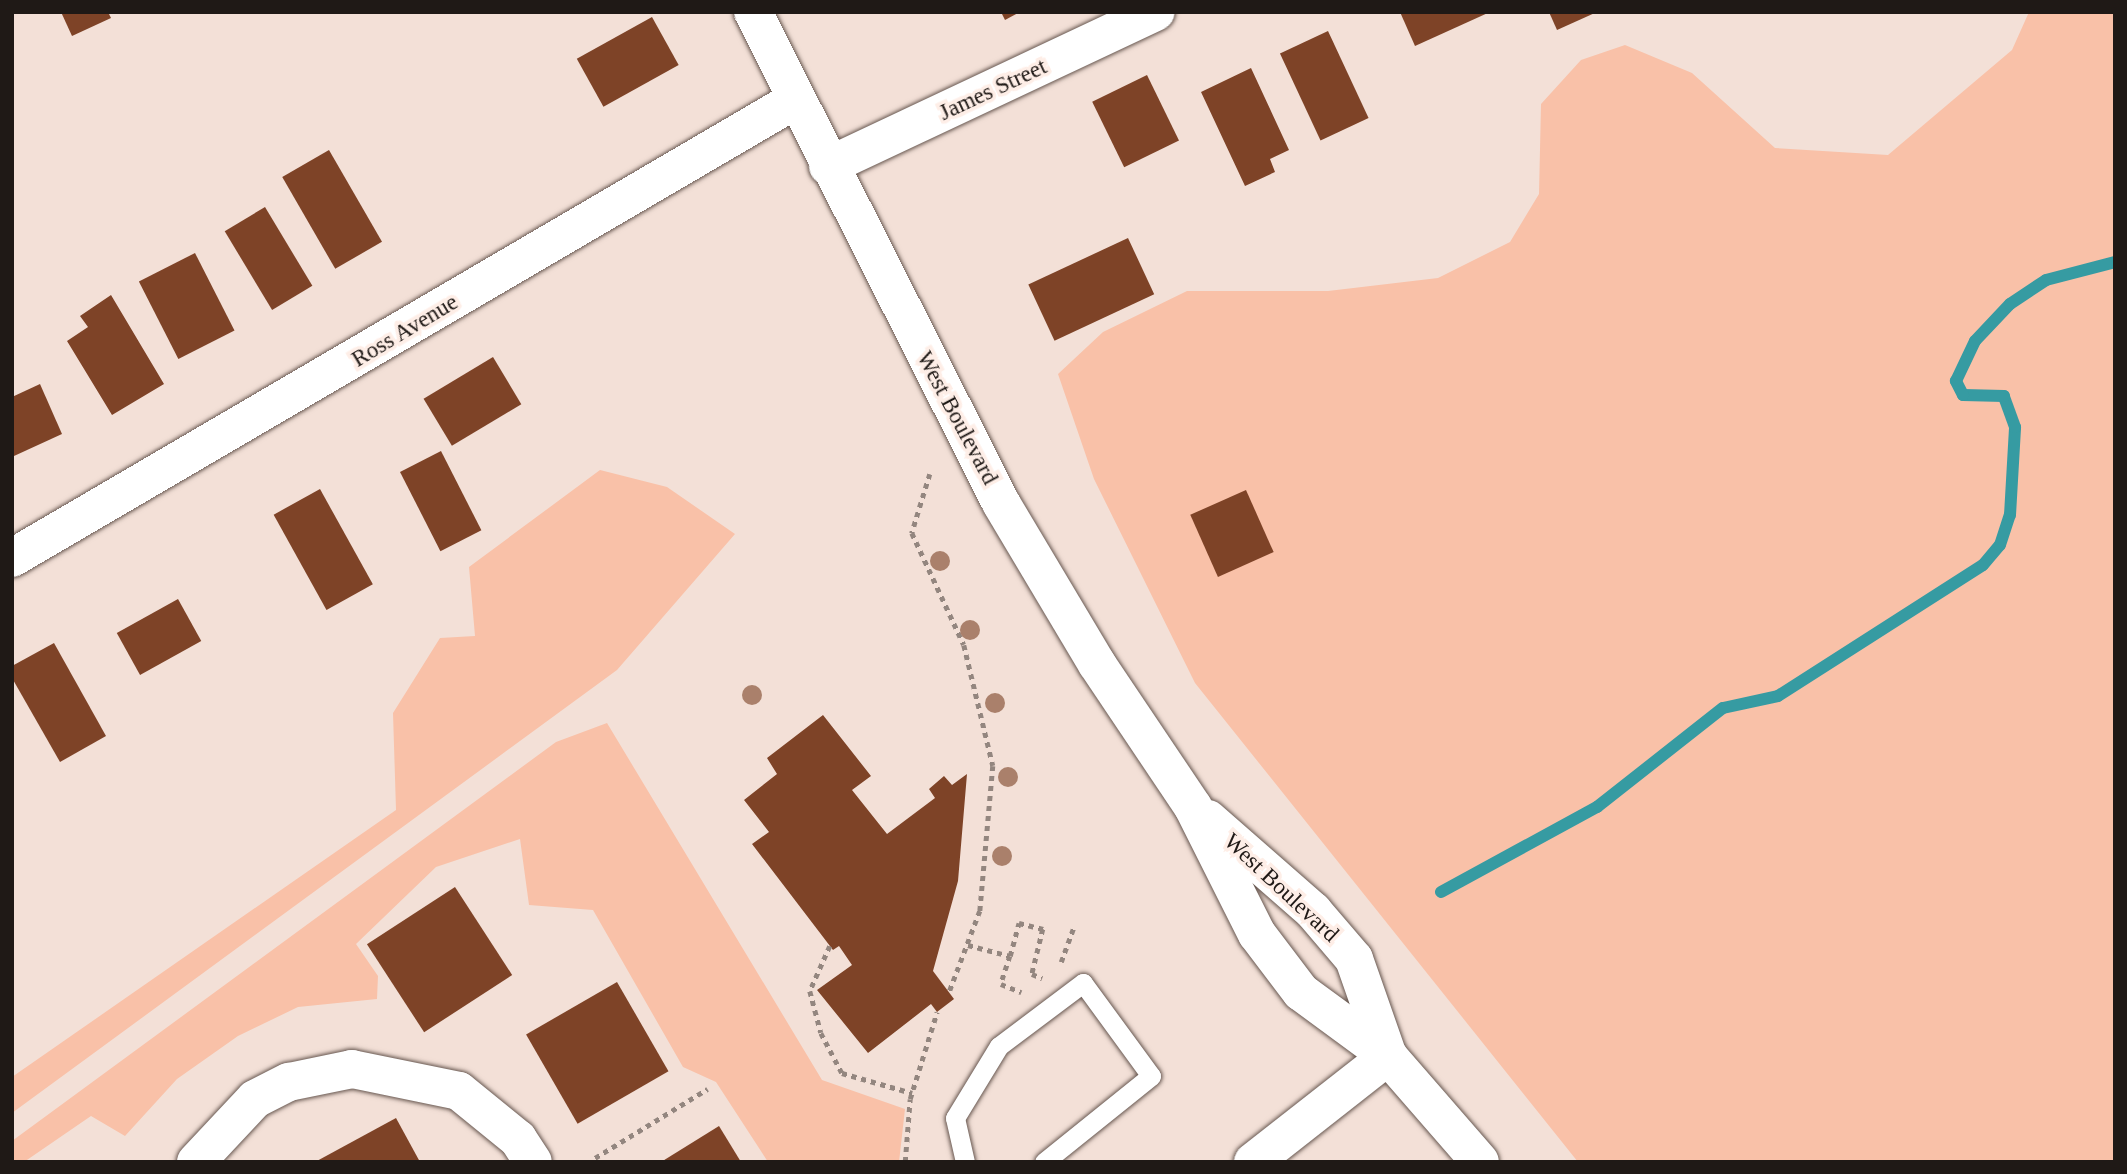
<!DOCTYPE html>
<style>
body{margin:0}
#map{position:relative;width:2127px;height:1174px;overflow:hidden;background:#f3e0d7;font-family:Georgia,serif}
div>[style]{position:absolute}
.green>*{inset:0;background:#f9c1a8}
.stream>*{height:12px;margin:-6px;padding:0 6px;transform-origin:6px;border-radius:6px;background:#369ba2}
.building>*{inset:0;background:#7e4327;transform-origin:0 0}
.path>*{height:4.5px;margin-top:-2.25px;transform-origin:0;background:repeating-linear-gradient(90deg,#93867f 0 5px,transparent 0 10px)}
.roads{filter:drop-shadow(0 0 2px #675750) drop-shadow(0 0 2px #675750)}
.service>*{height:19px;margin:-9.5px;padding:0 9.5px;transform-origin:9.5px;border-radius:9.5px;background:#fff}
.minor>*{height:38px;margin:-19px;padding:0 19px;transform-origin:19px;border-radius:19px;background:#fff}
.primary>*{height:38px;margin:-19px;padding:0 19px;transform-origin:19px;border-radius:19px;background:#fff}
.trees>*{width:20px;height:20px;margin:-10px;border-radius:50%;background:#aa806b}
span{translate:-50% -50%;white-space:nowrap;text-align:center;line-height:1.15;-webkit-text-stroke:7px #feeee7;paint-order:stroke}
.street-label{font-size:23px;color:#1f1916}
.frame{position:absolute;inset:0;border:14px solid #1f1916;pointer-events:none}
</style>
<div id="map">
<div class="green">
<div style="clip-path:polygon(2029px 12px,2115px 12px,2115px 1162px,1578px 1162px,1195px 683px,1094px 479px,1058px 374px,1103px 332px,1187px 291px,1328px 291px,1438px 278px,1510px 242px,1539px 194px,1541px 104px,1581px 60px,1625px 45px,1692px 73px,1775px 148px,1888px 155px,2012px 50px)"></div>
<div style="clip-path:polygon(600px 470px,667px 487px,735px 534px,617px 670px,12px 1113px,12px 1077px,396px 810px,393px 713px,440px 638px,475px 636px,469px 567px)"></div>
<div style="clip-path:polygon(607px 723px,822px 1080px,905px 1109px,899px 1162px,768px 1162px,716px 1082px,683px 1067px,593px 910px,529px 905px,520px 839px,436px 867px,356px 944px,378px 976px,377px 999px,298px 1007px,238px 1036px,177px 1079px,125px 1136px,91px 1116px,24px 1162px,12px 1162px,12px 1141px,556px 742px)"></div>
</div>
<div class="stream">
<div style="left:1441px;top:892px;width:178px;rotate:-28.6deg"></div>
<div style="left:1597px;top:807px;width:160px;rotate:-38.2deg"></div>
<div style="left:1723px;top:708px;width:56px;rotate:-12.3deg"></div>
<div style="left:1778px;top:696px;width:243px;rotate:-32.6deg"></div>
<div style="left:1983px;top:565px;width:26px;rotate:-50deg"></div>
<div style="left:2000px;top:545px;width:32px;rotate:-72deg"></div>
<div style="left:2010px;top:515px;width:88px;rotate:-86.7deg"></div>
<div style="left:2015px;top:427px;width:33px;rotate:-110deg"></div>
<div style="left:2004px;top:396px;width:41px;rotate:-178.6deg"></div>
<div style="left:1963px;top:395px;width:16px;rotate:-117deg"></div>
<div style="left:1956px;top:381px;width:44px;rotate:-64.6deg"></div>
<div style="left:1975px;top:341px;width:51px;rotate:-46.6deg"></div>
<div style="left:2010px;top:304px;width:43px;rotate:-33.7deg"></div>
<div style="left:2046px;top:280px;width:71px;rotate:-14.6deg"></div>
</div>
<div class="building">
<div style="clip-path:polygon(61px 12px,108px 12px,111px 18px,72px 36px)"></div>
<div style="clip-path:polygon(1001px 12px,1020px 12px,1005px 20px)"></div>
<div style="clip-path:polygon(1400px 12px,1490px 12px,1415px 46px)"></div>
<div style="clip-path:polygon(1549px 12px,1597px 12px,1557px 30px)"></div>
<div style="left:652px;top:17px;width:55px;height:86px;rotate:61deg"></div>
<div style="left:1328px;top:31px;width:96px;height:53px;rotate:65deg"></div>
<div style="clip-path:polygon(1251px 68px,1289px 150px,1270px 159px,1275px 172px,1245px 186px,1201px 92px)"></div>
<div style="left:1147px;top:75px;width:73px;height:61px;rotate:64deg"></div>
<div style="left:329px;top:150px;width:106px;height:54px;rotate:60deg"></div>
<div style="left:265px;top:207px;width:92px;height:47px;rotate:59deg"></div>
<div style="left:1128px;top:238px;width:62px;height:110px;rotate:65deg"></div>
<div style="left:195px;top:253px;width:87px;height:63px;rotate:63deg"></div>
<div style="clip-path:polygon(111px 295px,164px 384px,112px 415px,67px 341px,88px 327px,80px 316px)"></div>
<div style="left:493px;top:357px;width:55px;height:81px;rotate:59deg"></div>
<div style="clip-path:polygon(40px 384px,62px 434px,14px 456px,12px 397px)"></div>
<div style="left:441px;top:451px;width:89px;height:46px;rotate:63deg"></div>
<div style="left:320px;top:489px;width:109px;height:53px;rotate:61deg"></div>
<div style="left:1246px;top:490px;width:68px;height:61px;rotate:66deg"></div>
<div style="left:178px;top:599px;width:48px;height:70px;rotate:61deg"></div>
<div style="clip-path:polygon(54px 643px,106px 736px,60px 762px,12px 678px,12px 666px)"></div>
<div style="clip-path:polygon(823px 715px,871px 776px,852px 790px,887px 834px,935px 798px,929px 789px,944px 776px,952px 785px,967px 774px,958px 881px,933px 971px,954px 999px,937px 1012px,931px 1004px,868px 1053px,817px 990px,852px 965px,839px 946px,833px 950px,752px 844px,769px 832px,744px 800px,777px 774px,767px 758px)"></div>
<div style="left:455px;top:887px;width:105px;height:105px;rotate:57deg"></div>
<div style="left:617px;top:982px;width:103px;height:105px;rotate:60deg"></div>
<div style="clip-path:polygon(396px 1118px,420px 1162px,315px 1162px)"></div>
<div style="clip-path:polygon(719px 1126px,741px 1162px,661px 1162px)"></div>
</div>
<div class="path">
<div style="left:930px;top:474px;width:62px;rotate:107deg"></div>
<div style="left:912px;top:533px;width:123px;rotate:65.1deg"></div>
<div style="left:964px;top:645px;width:124px;rotate:76.5deg"></div>
<div style="left:993px;top:766px;width:146px;rotate:95.1deg"></div>
<div style="left:980px;top:911px;width:88px;rotate:110.7deg"></div>
<div style="left:968px;top:945px;width:43px;rotate:14.7deg"></div>
<div style="left:1010px;top:956px;width:34px;rotate:-75deg"></div>
<div style="left:1019px;top:923px;width:25px;rotate:14deg"></div>
<div style="left:1043px;top:929px;width:46px;rotate:103.7deg"></div>
<div style="left:1032px;top:974px;width:11px;rotate:22deg"></div>
<div style="left:830px;top:946px;width:49px;rotate:114deg"></div>
<div style="left:810px;top:991px;width:43px;rotate:75.3deg"></div>
<div style="left:821px;top:1033px;width:45px;rotate:62.3deg"></div>
<div style="left:842px;top:1073px;width:73px;rotate:15.9deg"></div>
<div style="left:1010px;top:956px;width:29px;rotate:108deg"></div>
<div style="left:1001px;top:984px;width:22px;rotate:22deg"></div>
<div style="left:1061px;top:962px;width:37px;rotate:-70deg"></div>
<div style="left:595px;top:1158px;width:132px;rotate:-31.6deg"></div>
<div style="left:905px;top:1162px;width:63px;rotate:-85.5deg"></div>
<div style="left:910px;top:1099px;width:91px;rotate:-72.8deg"></div>
</div>
<div class="roads">
<div class="service">
<div style="left:965px;top:1162px;width:45px;rotate:-102.8deg"></div>
<div style="left:955px;top:1118px;width:84px;rotate:-58.6deg"></div>
<div style="left:999px;top:1046px;width:105px;rotate:-36.9deg"></div>
<div style="left:1083px;top:983px;width:115px;rotate:53.8deg"></div>
<div style="left:1151px;top:1076px;width:137px;rotate:141.2deg"></div>
</div>
<div class="minor">
<div style="left:828px;top:166px;width:362px;rotate:-25.2deg"></div>
<div style="left:12px;top:558px;width:907px;rotate:-30.32deg"></div>
<div style="left:196px;top:1162px;width:86px;rotate:-46.9deg"></div>
<div style="left:255px;top:1099px;width:38px;rotate:-27deg"></div>
<div style="left:289px;top:1082px;width:64px;rotate:-11.7deg"></div>
<div style="left:352px;top:1069px;width:109px;rotate:11.6deg"></div>
<div style="left:459px;top:1091px;width:76px;rotate:39.1deg"></div>
<div style="left:518px;top:1139px;width:27px;rotate:57deg"></div>
<div style="left:1253px;top:1162px;width:172px;rotate:-38.1deg"></div>
</div>
<div class="primary">
<div style="left:753px;top:12px;width:550px;rotate:63.2deg"></div>
<div style="left:1001px;top:503px;width:187px;rotate:59.2deg"></div>
<div style="left:1097px;top:664px;width:172px;rotate:56.1deg"></div>
<div style="left:1193px;top:807px;width:142px;rotate:63.3deg"></div>
<div style="left:1257px;top:934px;width:73px;rotate:52.8deg"></div>
<div style="left:1301px;top:992px;width:108px;rotate:36.3deg"></div>
<div style="left:1388px;top:1056px;width:140px;rotate:49deg"></div>
<div style="left:1208px;top:819px;width:140px;rotate:41.2deg"></div>
<div style="left:1313px;top:911px;width:63px;rotate:49.5deg"></div>
<div style="left:1354px;top:959px;width:103px;rotate:70.7deg"></div>
</div>
</div>
<div class="trees">
<div style="left:940px;top:561px"></div>
<div style="left:970px;top:630px"></div>
<div style="left:752px;top:695px"></div>
<div style="left:995px;top:703px"></div>
<div style="left:1008px;top:777px"></div>
<div style="left:1002px;top:856px"></div>
</div>
<div class="street-label">
<span style="left:993px;top:90px;rotate:-25deg">James Street</span>
<span style="left:405px;top:331px;rotate:-31deg">Ross Avenue</span>
<span style="left:957px;top:418px;rotate:62deg">West Boulevard</span>
<span style="left:1281px;top:888px;rotate:43deg">West Boulevard</span>
</div>
<div class="frame"></div>
</div>
